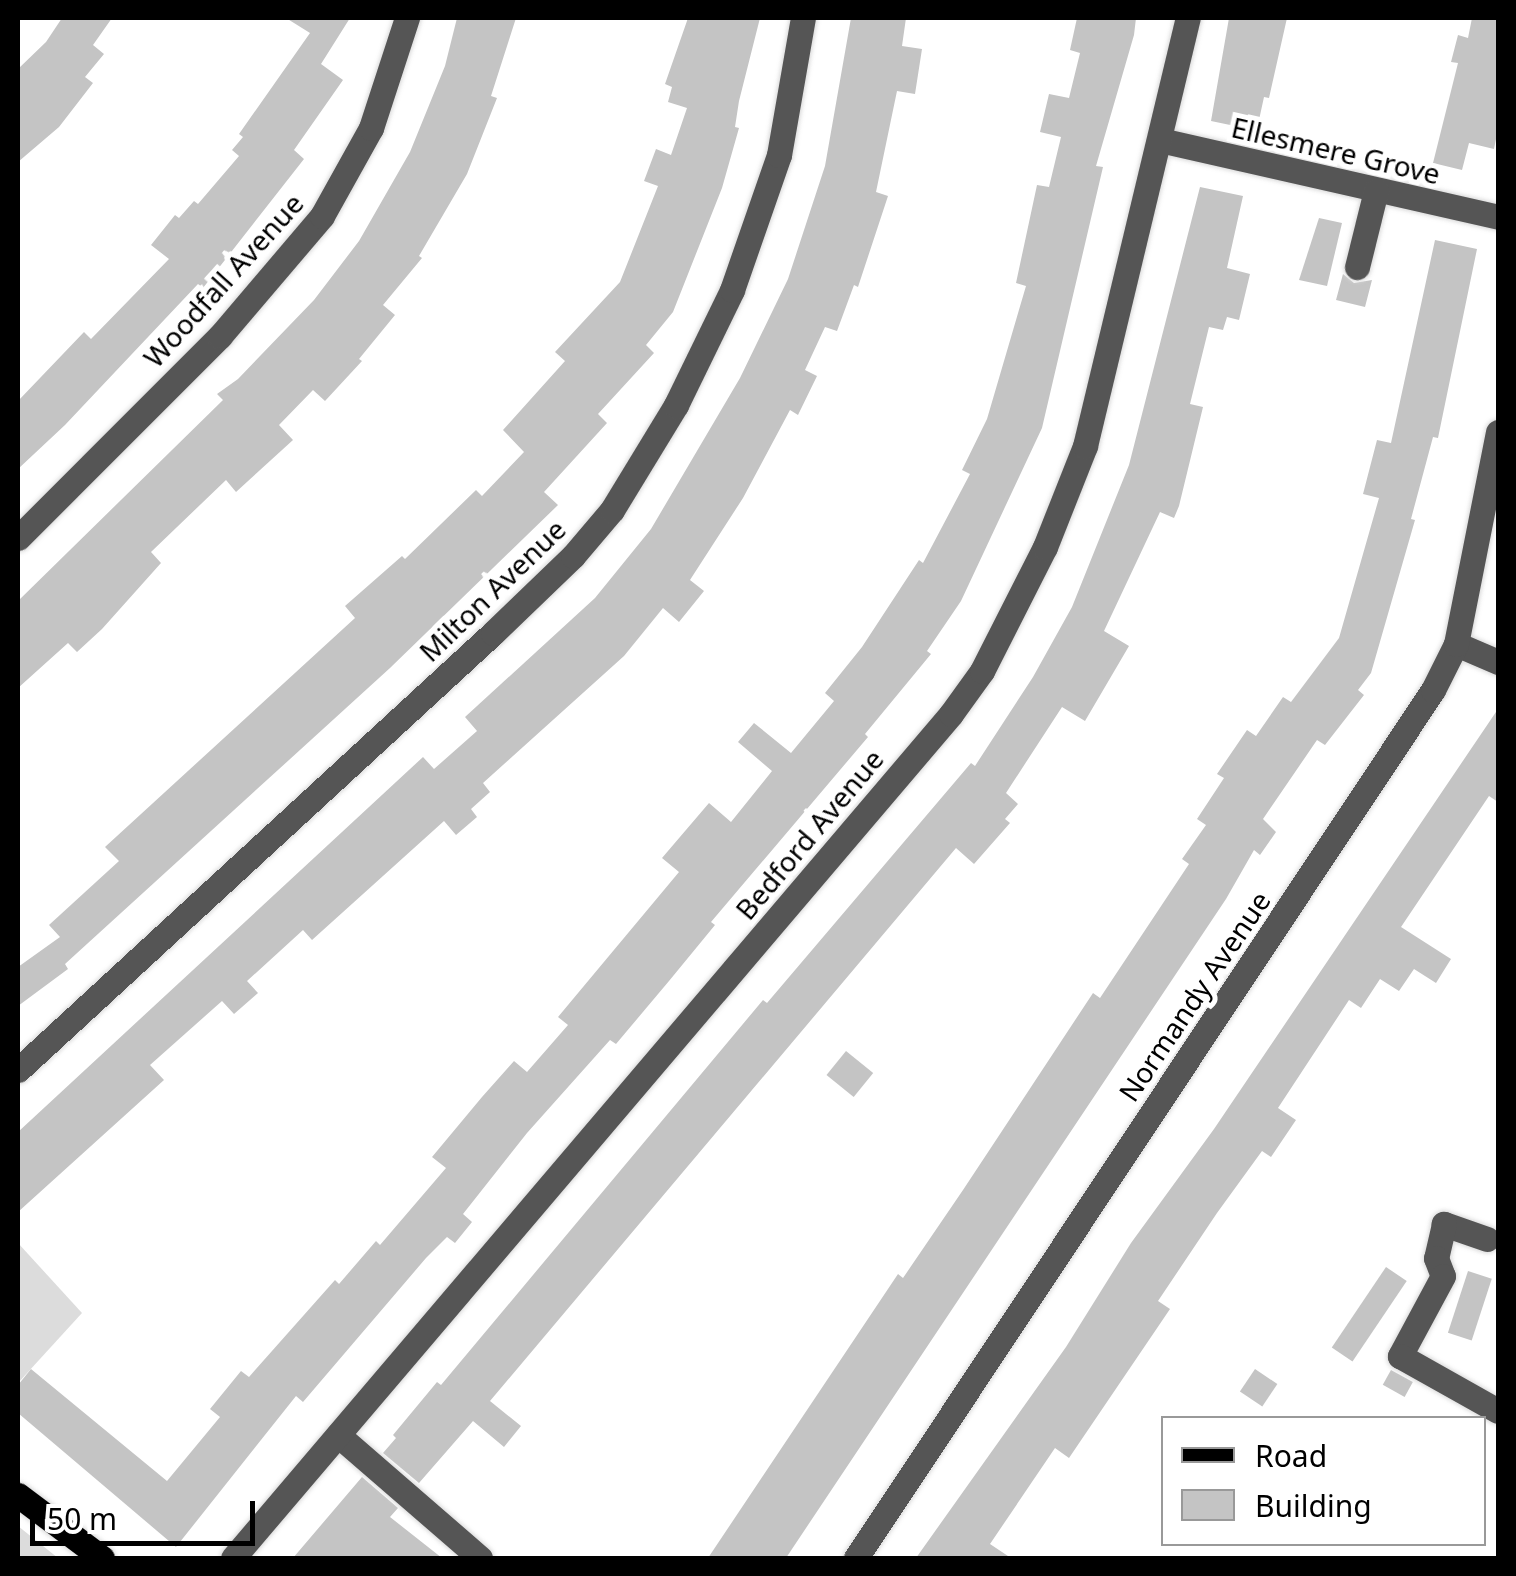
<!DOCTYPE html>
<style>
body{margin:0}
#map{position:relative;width:1516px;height:1576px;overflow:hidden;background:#fff;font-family:"Noto Sans",sans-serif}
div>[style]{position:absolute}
.green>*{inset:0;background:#dcdcdc}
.building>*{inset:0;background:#c4c4c4;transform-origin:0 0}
.roads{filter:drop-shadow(0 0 2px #dbdbdb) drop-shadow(0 0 2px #dbdbdb)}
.minor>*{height:25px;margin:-12.5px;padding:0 12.5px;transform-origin:12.5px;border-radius:12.5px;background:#555}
.major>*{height:25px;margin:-12.5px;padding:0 12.5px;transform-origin:12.5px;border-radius:12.5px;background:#000}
span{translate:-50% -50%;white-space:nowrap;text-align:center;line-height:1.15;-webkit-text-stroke:10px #fff;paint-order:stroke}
.street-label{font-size:28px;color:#000}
.frame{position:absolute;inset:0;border:20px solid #000;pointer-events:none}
.legend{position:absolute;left:1161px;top:1416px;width:325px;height:130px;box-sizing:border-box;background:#fff;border:2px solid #999;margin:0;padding:12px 18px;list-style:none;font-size:30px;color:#000}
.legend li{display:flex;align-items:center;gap:20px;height:50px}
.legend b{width:50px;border:2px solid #999}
.scale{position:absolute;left:30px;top:1501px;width:225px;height:45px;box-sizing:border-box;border:5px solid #000;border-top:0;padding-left:12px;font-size:30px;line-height:35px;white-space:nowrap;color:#000;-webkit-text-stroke:8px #fff;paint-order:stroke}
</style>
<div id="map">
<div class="green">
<div style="clip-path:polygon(18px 1243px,82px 1313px,18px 1383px)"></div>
<div style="clip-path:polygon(18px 1526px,58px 1558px,18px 1558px)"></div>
</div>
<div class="building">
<div style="clip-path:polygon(62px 18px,112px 18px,93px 45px,104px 54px,85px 77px,93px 83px,59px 127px,18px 162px,18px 69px,46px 42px)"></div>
<div style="clip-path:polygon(286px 18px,350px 18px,321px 64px,343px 80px,294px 150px,304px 159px,203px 288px,198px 284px,65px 425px,18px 469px,18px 401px,84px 332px,91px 339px,169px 259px,151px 245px,175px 215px,179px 218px,194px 201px,198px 204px,239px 156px,232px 150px,243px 137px,239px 134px,310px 33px)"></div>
<div style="clip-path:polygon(457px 18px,516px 18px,491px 96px,497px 98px,467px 174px,419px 256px,422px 258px,383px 305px,395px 315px,359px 359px,362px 361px,325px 401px,313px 390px,279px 425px,293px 440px,236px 492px,226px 480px,151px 552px,161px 563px,102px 629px,77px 652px,68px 643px,18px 688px,18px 601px,223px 400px,217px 394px,238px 379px,314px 300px,359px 241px,410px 152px,445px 66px)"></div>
<div style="clip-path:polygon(688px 18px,760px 18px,739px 101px,735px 127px,739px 128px,722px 188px,673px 312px,646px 345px,654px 353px,598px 414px,607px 423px,544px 492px,558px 505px,390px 668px,65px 964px,68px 969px,18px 1006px,18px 967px,60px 937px,49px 925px,119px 861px,105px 847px,355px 618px,345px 606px,402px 556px,405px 559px,476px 490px,482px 496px,524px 452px,503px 430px,565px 361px,555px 352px,620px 282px,658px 186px,644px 181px,656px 149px,671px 155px,687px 108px,668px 102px,672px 87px,665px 84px)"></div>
<div style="clip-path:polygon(851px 18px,906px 18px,902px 46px,922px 49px,915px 94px,897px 91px,876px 192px,888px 196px,858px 287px,854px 285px,837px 331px,825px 327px,805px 370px,817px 376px,798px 415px,790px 410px,743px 498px,690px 580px,704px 591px,679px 622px,663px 608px,624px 656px,483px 783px,490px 792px,471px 809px,477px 817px,456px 835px,444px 821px,312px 940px,303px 930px,247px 981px,258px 993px,234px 1014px,222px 1001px,150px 1065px,164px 1080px,18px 1212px,18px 1132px,423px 757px,434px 769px,477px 731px,465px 717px,595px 598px,651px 529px,740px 378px,788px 279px,825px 166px)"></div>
<div style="clip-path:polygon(1077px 18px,1136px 18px,1134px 35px,1096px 166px,1103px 167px,1042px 428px,961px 601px,927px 651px,931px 654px,865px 734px,868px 737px,711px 922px,715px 925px,669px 981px,616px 1044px,610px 1040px,527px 1133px,463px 1214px,472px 1222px,455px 1243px,447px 1237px,426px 1258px,303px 1402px,296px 1396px,176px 1547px,18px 1413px,18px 1385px,31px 1369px,167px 1481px,220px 1417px,210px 1409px,241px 1371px,249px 1377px,335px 1280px,339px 1284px,376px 1241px,380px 1245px,446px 1168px,432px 1157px,482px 1097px,514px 1061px,527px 1072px,568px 1025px,558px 1017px,679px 872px,662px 858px,709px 803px,731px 822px,772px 771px,738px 742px,754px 723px,791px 753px,834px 701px,825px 693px,862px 647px,919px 560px,923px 563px,970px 474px,962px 470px,987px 419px,1026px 286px,1016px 283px,1037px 185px,1049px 187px,1061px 137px,1040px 132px,1049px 94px,1069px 98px,1080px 53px,1070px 50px)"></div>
<div style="clip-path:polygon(1229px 18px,1287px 18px,1269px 98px,1264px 97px,1259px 120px,1237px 115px,1235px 126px,1211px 121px)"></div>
<div style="clip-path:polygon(1472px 18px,1498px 18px,1498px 129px,1494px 149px,1469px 143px,1462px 170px,1433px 163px,1458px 63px,1451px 62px,1458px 35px,1468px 38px)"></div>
<div style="clip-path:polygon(1200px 187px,1243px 196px,1227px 268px,1250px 274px,1239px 320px,1227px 317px,1223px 330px,1209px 327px,1190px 404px,1203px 407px,1179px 506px,1174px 518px,1160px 512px,1104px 631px,1129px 646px,1085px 721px,1062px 707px,1006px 793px,1018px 804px,1005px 819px,1010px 823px,974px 864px,956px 848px,490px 1401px,521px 1426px,504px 1447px,473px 1421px,419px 1483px,383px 1453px,396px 1438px,393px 1435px,437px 1382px,441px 1385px,763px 1000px,767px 1003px,971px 763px,975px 766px,1033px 677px,1072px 607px,1129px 465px)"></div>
<div style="clip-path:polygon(1319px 218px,1342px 223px,1327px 286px,1299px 280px)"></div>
<div style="clip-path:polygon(1435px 240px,1477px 249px,1438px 438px,1433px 437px,1411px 519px,1415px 520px,1371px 673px,1358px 690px,1364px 695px,1325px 745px,1317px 740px,1263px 819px,1276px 832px,1260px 855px,1254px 850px,1226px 899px,786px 1558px,708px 1558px,898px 1274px,903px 1278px,963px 1190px,1093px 993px,1100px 998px,1189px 864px,1182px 859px,1206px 825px,1197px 819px,1224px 778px,1217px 774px,1247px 730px,1256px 736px,1283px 697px,1291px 702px,1339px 638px,1379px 498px,1363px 494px,1377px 440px,1391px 443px)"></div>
<div style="clip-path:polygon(1343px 274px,1354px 283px,1372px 280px,1365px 307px,1336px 300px)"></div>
<div style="clip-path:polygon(1498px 709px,1498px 802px,1489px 796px,1401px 927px,1451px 959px,1436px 983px,1414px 969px,1399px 991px,1380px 979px,1361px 1008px,1349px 1000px,1278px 1108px,1296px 1120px,1271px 1157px,1262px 1151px,1217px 1213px,1158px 1301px,1170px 1309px,1069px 1458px,1055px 1448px,990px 1544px,1011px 1558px,916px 1558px,1066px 1347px,1131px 1243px,1214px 1129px)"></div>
<div style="left:846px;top:1051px;width:35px;height:31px;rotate:39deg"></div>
<div style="left:1386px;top:1267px;width:25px;height:97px;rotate:34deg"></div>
<div style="left:1468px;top:1271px;width:25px;height:65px;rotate:18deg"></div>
<div style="left:1255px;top:1369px;width:27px;height:27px;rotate:34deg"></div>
<div style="left:1391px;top:1370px;width:25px;height:17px;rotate:29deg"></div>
<div style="clip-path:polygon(362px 1477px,398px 1508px,390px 1517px,442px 1558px,293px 1558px)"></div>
</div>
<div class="roads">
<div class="minor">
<div style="left:1160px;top:140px;width:347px;rotate:12.8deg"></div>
<div style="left:1357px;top:267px;width:79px;rotate:-76.1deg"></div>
<div style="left:18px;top:538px;width:286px;rotate:-45deg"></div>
<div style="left:220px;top:336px;width:157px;rotate:-49.6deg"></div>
<div style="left:322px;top:216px;width:101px;rotate:-60.9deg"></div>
<div style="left:371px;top:128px;width:116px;rotate:-71.9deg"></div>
<div style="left:1456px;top:644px;width:46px;rotate:23.2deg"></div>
<div style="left:18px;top:1070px;width:645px;rotate:-42.61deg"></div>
<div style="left:493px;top:633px;width:111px;rotate:-43.9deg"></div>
<div style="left:573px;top:556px;width:60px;rotate:-49.7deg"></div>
<div style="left:612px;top:510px;width:123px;rotate:-58.6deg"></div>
<div style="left:676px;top:405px;width:128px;rotate:-64deg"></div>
<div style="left:732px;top:290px;width:143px;rotate:-70.8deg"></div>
<div style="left:779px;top:155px;width:139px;rotate:-80.1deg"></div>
<div style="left:1487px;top:1239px;width:46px;rotate:-160.8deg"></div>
<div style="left:1444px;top:1224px;width:35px;rotate:103deg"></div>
<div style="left:1436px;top:1258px;width:19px;rotate:69deg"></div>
<div style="left:1443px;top:1276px;width:91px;rotate:118.3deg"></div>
<div style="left:1400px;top:1356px;width:112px;rotate:29.3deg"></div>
<div style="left:338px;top:1435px;width:188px;rotate:40.9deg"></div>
<div style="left:233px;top:1558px;width:1108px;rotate:-49.61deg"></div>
<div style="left:951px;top:714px;width:53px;rotate:-54.2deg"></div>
<div style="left:982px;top:671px;width:139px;rotate:-63.1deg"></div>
<div style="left:1045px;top:547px;width:109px;rotate:-68.4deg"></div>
<div style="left:1085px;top:446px;width:440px;rotate:-76.5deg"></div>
<div style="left:856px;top:1558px;width:1042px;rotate:-56.39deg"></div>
<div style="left:1433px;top:690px;width:51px;rotate:-63.4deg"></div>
<div style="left:1456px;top:644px;width:216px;rotate:-78.8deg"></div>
</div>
<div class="major">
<div style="left:18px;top:1495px;width:105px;rotate:36.9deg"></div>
</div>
</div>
<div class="street-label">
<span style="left:1336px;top:150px;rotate:13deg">Ellesmere Grove</span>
<span style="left:223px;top:280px;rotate:-48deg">Woodfall Avenue</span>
<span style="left:492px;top:590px;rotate:-44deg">Milton Avenue</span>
<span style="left:809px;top:834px;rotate:-50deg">Bedford Avenue</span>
<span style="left:1194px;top:996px;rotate:-56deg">Normandy Avenue</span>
</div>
<div class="frame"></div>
<ul class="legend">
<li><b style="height:12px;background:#000"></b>Road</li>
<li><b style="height:28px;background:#c4c4c4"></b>Building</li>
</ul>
<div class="scale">50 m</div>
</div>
